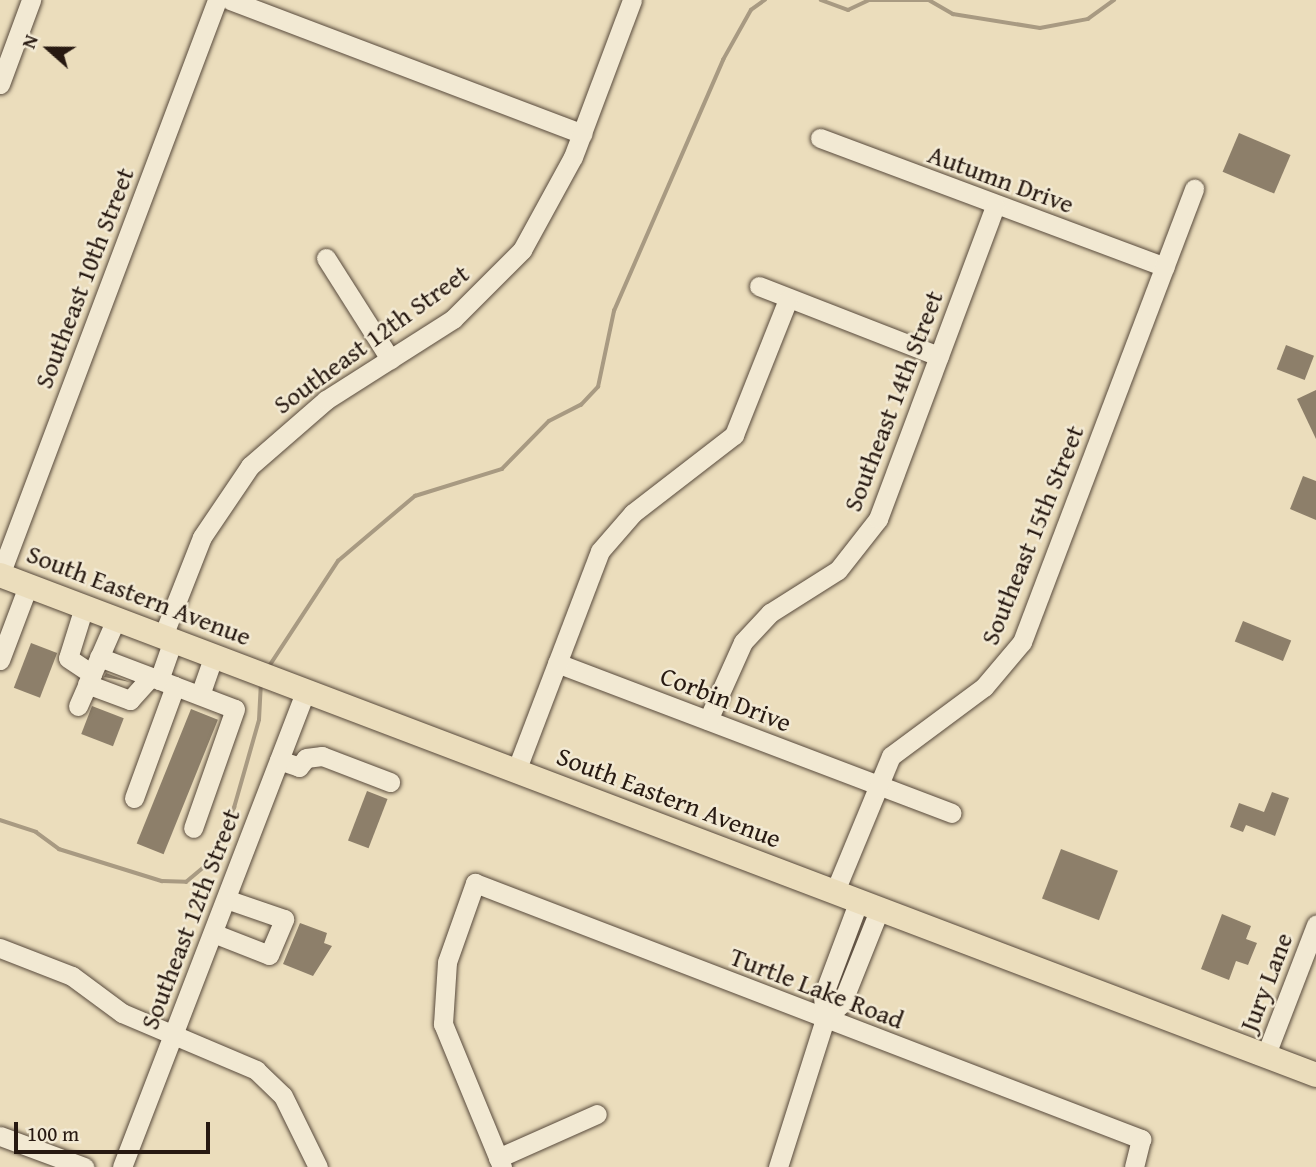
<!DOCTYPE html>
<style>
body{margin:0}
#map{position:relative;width:1316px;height:1167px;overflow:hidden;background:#ebddbc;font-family:"Gentium Book Plus",serif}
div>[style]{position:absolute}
.stream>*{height:3.5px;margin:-1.75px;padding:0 1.75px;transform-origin:1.75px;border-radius:1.75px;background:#a89a82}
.building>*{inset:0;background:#8d7f6a;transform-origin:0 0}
.roads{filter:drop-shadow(0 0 2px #584a3c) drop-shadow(0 0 2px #584a3c)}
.minor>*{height:19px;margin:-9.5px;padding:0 9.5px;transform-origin:9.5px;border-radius:9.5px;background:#f2e9d3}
.major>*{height:24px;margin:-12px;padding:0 12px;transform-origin:12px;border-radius:12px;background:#ebddbc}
span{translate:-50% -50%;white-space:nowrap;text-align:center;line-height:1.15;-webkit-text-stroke:5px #f2e9d3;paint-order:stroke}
.street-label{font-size:26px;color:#271911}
.north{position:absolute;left:14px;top:14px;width:70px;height:70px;-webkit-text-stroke:5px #f2e9d3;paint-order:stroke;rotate:291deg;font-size:19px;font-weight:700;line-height:28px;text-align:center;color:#271911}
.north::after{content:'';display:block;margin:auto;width:24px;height:32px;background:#271911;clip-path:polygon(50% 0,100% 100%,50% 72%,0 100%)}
.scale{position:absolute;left:14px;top:1122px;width:196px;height:32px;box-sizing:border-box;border:4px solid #271911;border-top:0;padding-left:9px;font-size:21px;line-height:24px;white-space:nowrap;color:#271911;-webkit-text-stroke:5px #f2e9d3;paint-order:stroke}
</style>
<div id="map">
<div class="stream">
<div style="left:821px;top:0;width:29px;rotate:20deg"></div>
<div style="left:848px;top:10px;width:23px;rotate:-25deg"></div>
<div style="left:869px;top:0;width:59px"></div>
<div style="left:929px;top:0;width:28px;rotate:30deg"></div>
<div style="left:953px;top:14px;width:88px;rotate:9.1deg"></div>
<div style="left:1040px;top:28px;width:49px;rotate:-10.6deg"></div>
<div style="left:1088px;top:19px;width:32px;rotate:-36deg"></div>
<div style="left:268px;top:668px;width:128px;rotate:-56.8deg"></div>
<div style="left:338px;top:561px;width:101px;rotate:-40.2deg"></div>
<div style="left:415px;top:496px;width:91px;rotate:-17.2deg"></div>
<div style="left:502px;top:469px;width:67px;rotate:-45.6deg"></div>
<div style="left:549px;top:421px;width:36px;rotate:-27deg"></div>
<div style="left:581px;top:405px;width:25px;rotate:-47deg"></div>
<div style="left:598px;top:387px;width:78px;rotate:-78.1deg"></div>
<div style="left:614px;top:311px;width:274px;rotate:-66.5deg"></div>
<div style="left:723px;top:60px;width:57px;rotate:-60.8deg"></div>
<div style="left:751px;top:10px;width:17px;rotate:-36deg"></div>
<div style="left:0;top:820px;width:38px;rotate:18deg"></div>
<div style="left:36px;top:832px;width:29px;rotate:36deg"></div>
<div style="left:59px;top:849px;width:108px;rotate:17.3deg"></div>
<div style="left:162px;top:881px;width:24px;rotate:2deg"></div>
<div style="left:186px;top:882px;width:26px;rotate:-40deg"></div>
<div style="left:206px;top:865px;width:64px;rotate:-63.8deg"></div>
<div style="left:234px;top:808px;width:91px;rotate:-74.1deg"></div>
<div style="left:259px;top:720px;width:35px;rotate:-87deg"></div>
</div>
<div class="building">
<div style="left:1239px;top:133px;width:56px;height:42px;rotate:23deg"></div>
<div style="left:1286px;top:345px;width:30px;height:26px;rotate:21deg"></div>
<div style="clip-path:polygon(1316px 390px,1316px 439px,1297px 399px)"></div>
<div style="clip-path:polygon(1303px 476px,1316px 481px,1316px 520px,1290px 509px)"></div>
<div style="left:1243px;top:621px;width:52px;height:22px;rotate:22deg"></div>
<div style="left:31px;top:643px;width:28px;height:48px;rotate:21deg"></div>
<div style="clip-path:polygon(106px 673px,130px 682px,104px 677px)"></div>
<div style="left:92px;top:706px;width:34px;height:30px;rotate:21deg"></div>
<div style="left:191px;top:709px;width:29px;height:145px;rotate:22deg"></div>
<div style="left:367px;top:791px;width:22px;height:53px;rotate:21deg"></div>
<div style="clip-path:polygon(1272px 792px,1289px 798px,1275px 836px,1246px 825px,1243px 832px,1230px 827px,1239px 803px,1264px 812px)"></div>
<div style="left:1061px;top:849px;width:61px;height:53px;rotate:21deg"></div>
<div style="clip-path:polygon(1222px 914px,1251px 926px,1246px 939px,1257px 943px,1248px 965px,1236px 961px,1229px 980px,1201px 969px)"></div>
<div style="clip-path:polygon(300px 923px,327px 933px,324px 943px,332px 946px,313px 976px,283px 964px)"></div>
</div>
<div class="roads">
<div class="minor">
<div style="left:230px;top:0;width:377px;rotate:20.8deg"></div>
<div style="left:0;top:84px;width:90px;rotate:-69.7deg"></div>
<div style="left:820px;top:138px;width:368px;rotate:20.5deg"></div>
<div style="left:326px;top:258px;width:120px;rotate:57.6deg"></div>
<div style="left:759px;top:286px;width:193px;rotate:21.3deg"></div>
<div style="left:0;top:575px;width:615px;rotate:-69.32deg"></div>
<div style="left:84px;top:607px;width:53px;rotate:107.4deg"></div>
<div style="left:68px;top:658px;width:29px;rotate:34deg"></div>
<div style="left:163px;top:636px;width:106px;rotate:-68.5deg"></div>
<div style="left:202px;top:537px;width:86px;rotate:-55.9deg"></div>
<div style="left:250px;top:466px;width:101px;rotate:-41deg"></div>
<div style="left:326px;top:400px;width:151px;rotate:-32.5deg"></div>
<div style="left:453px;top:319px;width:98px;rotate:-45deg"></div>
<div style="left:522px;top:250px;width:106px;rotate:-61.3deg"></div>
<div style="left:573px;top:157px;width:168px;rotate:-69.4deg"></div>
<div style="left:99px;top:657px;width:81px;rotate:20.9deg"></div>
<div style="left:0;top:660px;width:79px;rotate:-69.3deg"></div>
<div style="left:557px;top:663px;width:422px;rotate:20.8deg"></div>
<div style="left:159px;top:680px;width:42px;rotate:-70.7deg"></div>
<div style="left:87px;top:684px;width:46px;rotate:20.4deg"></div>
<div style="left:130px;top:700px;width:31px;rotate:-48deg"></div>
<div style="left:200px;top:695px;width:42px;rotate:-70.7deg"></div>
<div style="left:78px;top:706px;width:95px;rotate:-66.4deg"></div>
<div style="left:708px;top:720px;width:85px;rotate:-65.8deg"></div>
<div style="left:743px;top:642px;width:40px;rotate:-47deg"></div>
<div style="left:770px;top:613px;width:80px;rotate:-32.3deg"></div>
<div style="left:838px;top:570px;width:65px;rotate:-51.9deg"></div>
<div style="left:878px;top:519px;width:334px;rotate:-69.5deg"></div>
<div style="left:279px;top:760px;width:21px;rotate:19deg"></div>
<div style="left:299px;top:767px;width:11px;rotate:-52deg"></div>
<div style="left:306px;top:758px;width:16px;rotate:-7deg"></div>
<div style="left:322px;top:756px;width:73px;rotate:20.9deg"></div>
<div style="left:516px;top:771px;width:235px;rotate:-69.1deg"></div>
<div style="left:600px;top:551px;width:50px;rotate:-49deg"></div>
<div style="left:633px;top:513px;width:128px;rotate:-37.7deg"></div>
<div style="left:734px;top:435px;width:146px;rotate:-68.3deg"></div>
<div style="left:134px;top:798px;width:119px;rotate:-69.9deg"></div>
<div style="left:175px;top:686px;width:64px;rotate:21deg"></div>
<div style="left:235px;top:709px;width:126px;rotate:109.4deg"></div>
<div style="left:835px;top:891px;width:146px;rotate:-67.5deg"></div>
<div style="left:891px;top:756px;width:116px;rotate:-36.6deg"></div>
<div style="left:984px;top:687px;width:59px;rotate:-49.8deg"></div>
<div style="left:1022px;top:642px;width:485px;rotate:-69.2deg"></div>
<div style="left:213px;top:933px;width:60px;rotate:21.4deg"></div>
<div style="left:269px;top:955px;width:39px;rotate:-67deg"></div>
<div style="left:284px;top:919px;width:61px;rotate:-161deg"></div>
<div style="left:0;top:948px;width:77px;rotate:21.3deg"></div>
<div style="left:72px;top:976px;width:62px;rotate:36.5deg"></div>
<div style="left:122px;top:1013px;width:146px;rotate:23deg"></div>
<div style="left:256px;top:1070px;width:37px;rotate:44deg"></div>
<div style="left:283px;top:1096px;width:79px;rotate:63.8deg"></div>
<div style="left:825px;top:1019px;width:23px;rotate:-43deg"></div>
<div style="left:842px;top:1003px;width:102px;rotate:-68.2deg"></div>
<div style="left:1265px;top:1057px;width:142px;rotate:-68.9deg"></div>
<div style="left:0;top:1136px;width:90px;rotate:20.3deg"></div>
<div style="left:498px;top:1158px;width:108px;rotate:-24deg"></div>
<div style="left:122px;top:1167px;width:511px;rotate:-68.91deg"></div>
<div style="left:502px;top:1167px;width:155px;rotate:-112.4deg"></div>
<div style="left:443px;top:1024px;width:62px;rotate:-86.3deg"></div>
<div style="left:447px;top:962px;width:84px;rotate:-70.5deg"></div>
<div style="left:475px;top:883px;width:714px;rotate:21.03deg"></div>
<div style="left:1141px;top:1139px;width:29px;rotate:104deg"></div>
<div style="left:778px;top:1167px;width:155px;rotate:-72.4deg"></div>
<div style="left:825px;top:1019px;width:23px;rotate:-95deg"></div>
<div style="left:823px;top:996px;width:103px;rotate:-69.4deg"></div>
</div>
<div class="major">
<div style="left:0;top:575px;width:1408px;rotate:20.8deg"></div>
</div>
</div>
<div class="street-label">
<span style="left:1001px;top:179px;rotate:20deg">Autumn Drive</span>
<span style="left:84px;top:278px;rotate:-69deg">Southeast 10th Street</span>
<span style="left:371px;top:339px;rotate:-36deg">Southeast 12th Street</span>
<span style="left:893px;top:401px;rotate:-69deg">Southeast 14th Street</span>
<span style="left:1032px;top:535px;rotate:-68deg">Southeast 15th Street</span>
<span style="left:139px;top:595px;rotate:21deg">South Eastern Avenue</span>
<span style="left:726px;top:699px;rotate:21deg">Corbin Drive</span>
<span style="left:669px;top:797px;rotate:21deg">South Eastern Avenue</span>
<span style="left:190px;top:919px;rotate:-69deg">Southeast 12th Street</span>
<span style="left:1266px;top:982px;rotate:-69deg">Jury Lane</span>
<span style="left:817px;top:988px;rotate:21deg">Turtle Lake Road</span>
</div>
<div class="north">N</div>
<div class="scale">100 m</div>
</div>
